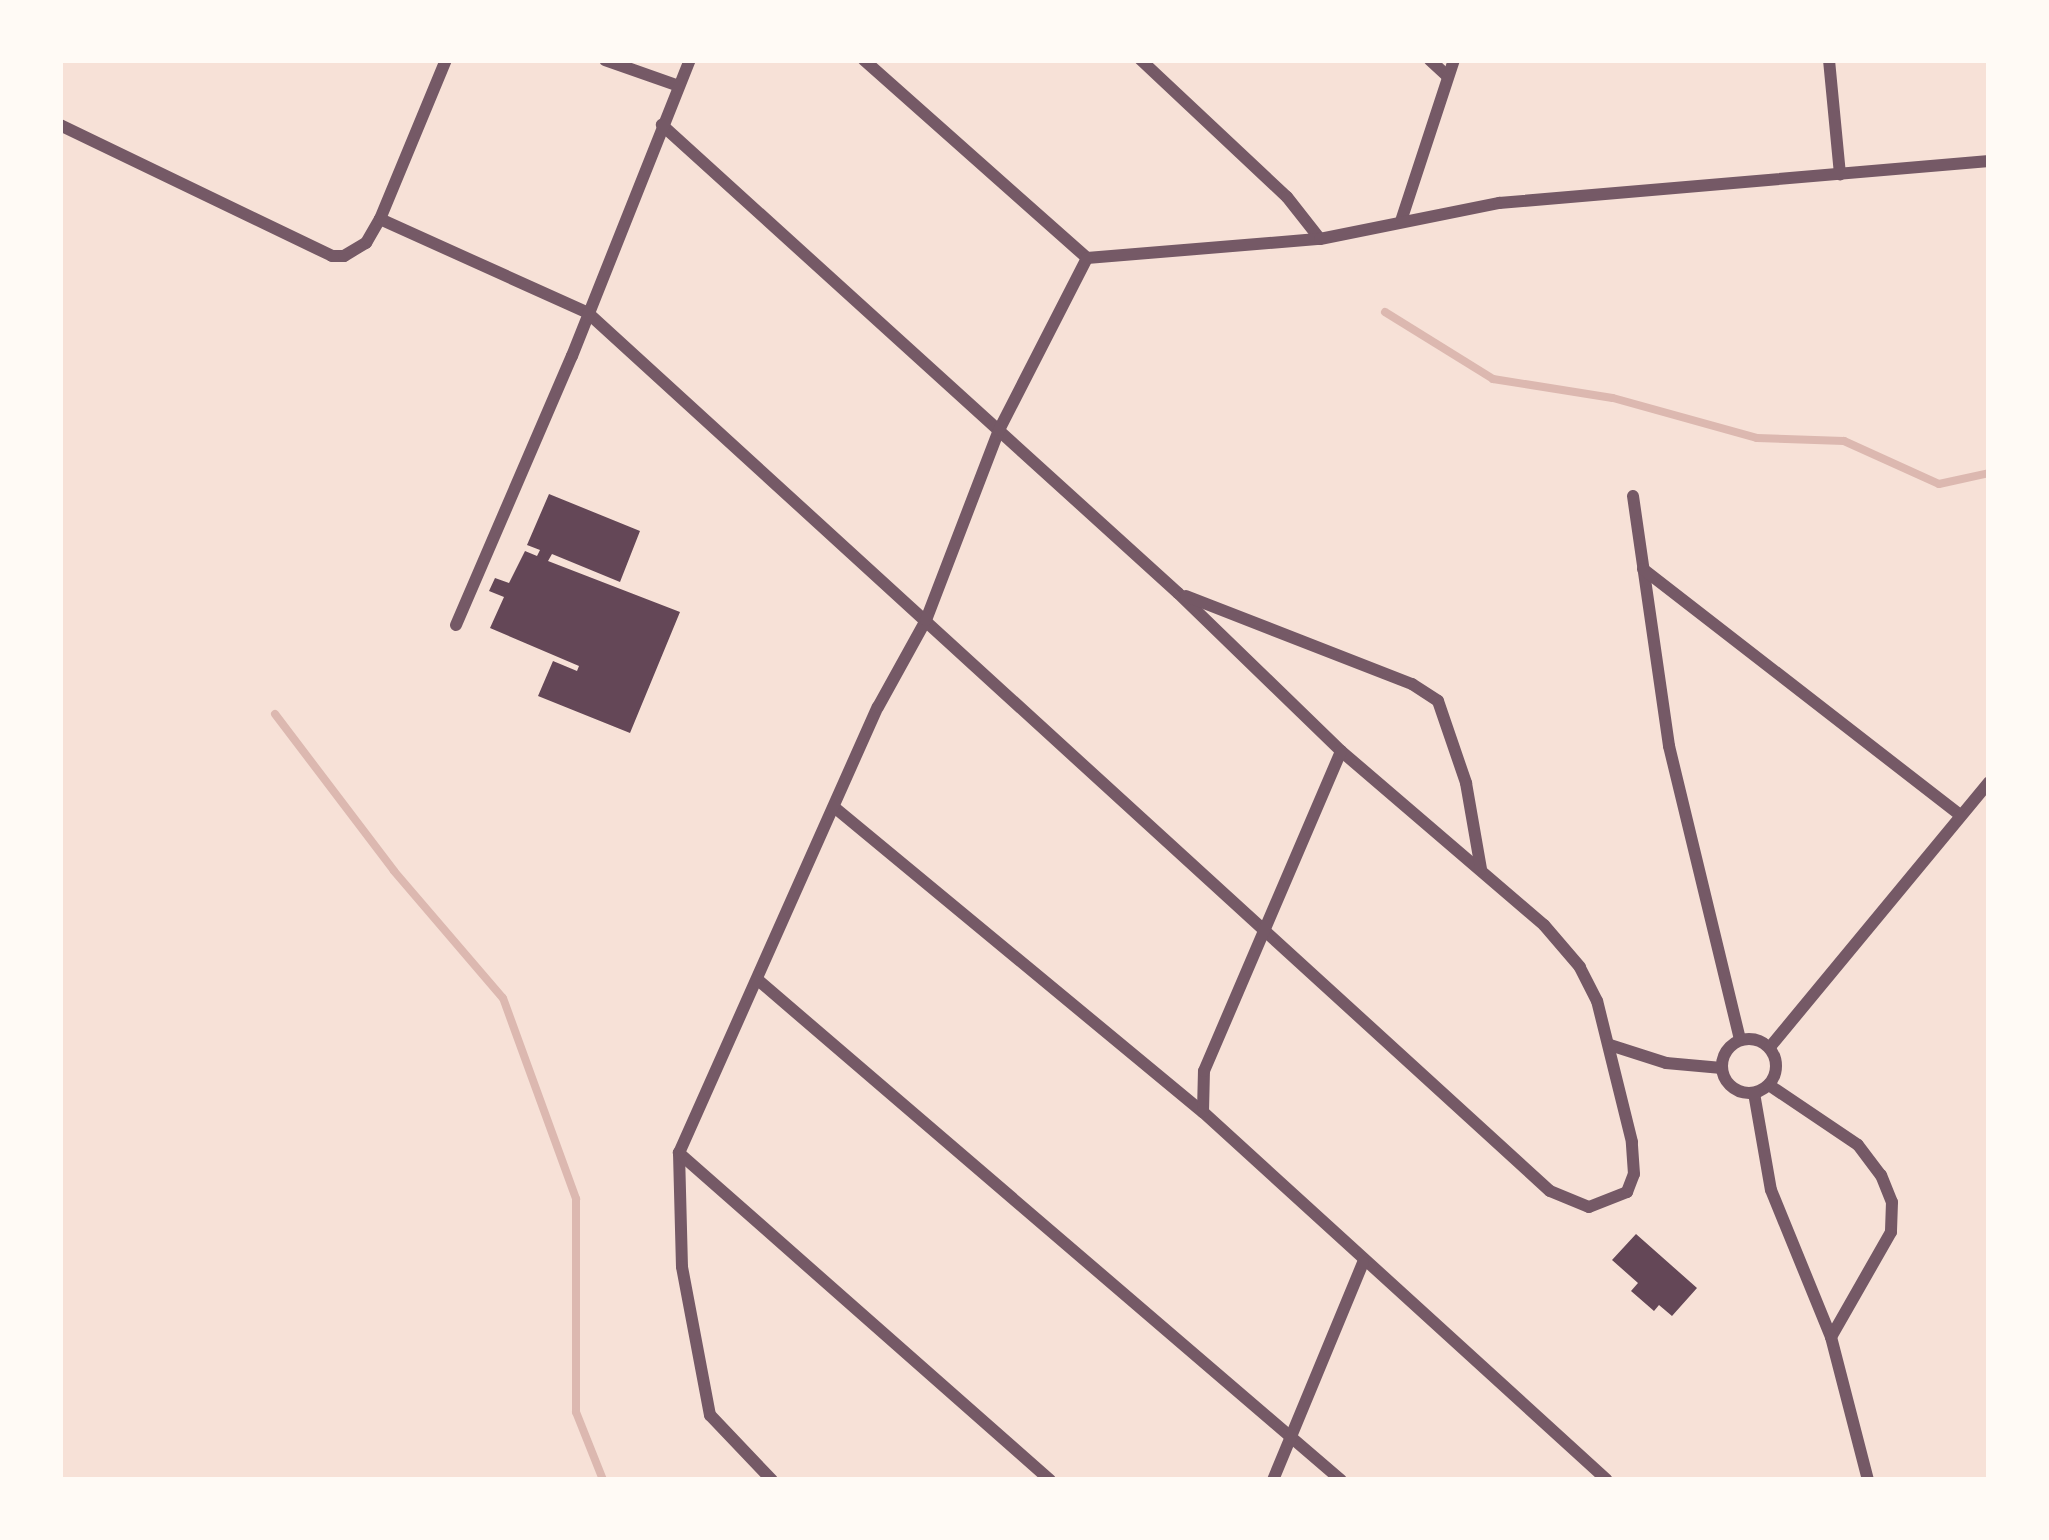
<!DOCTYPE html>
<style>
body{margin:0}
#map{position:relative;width:2049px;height:1540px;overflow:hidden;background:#f7e1d7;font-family:Commissioner,sans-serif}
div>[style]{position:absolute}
.stream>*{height:8px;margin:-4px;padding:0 4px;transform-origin:4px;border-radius:4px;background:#dcb8b0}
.building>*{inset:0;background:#644757}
.minor>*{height:12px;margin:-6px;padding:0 6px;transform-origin:6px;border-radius:6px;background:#755966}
.minor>.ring{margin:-6px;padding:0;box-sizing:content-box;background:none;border:12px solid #755966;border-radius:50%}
span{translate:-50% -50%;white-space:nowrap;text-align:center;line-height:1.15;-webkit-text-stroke:10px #fffaf5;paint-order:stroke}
.frame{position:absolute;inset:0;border:63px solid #fffaf5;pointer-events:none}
</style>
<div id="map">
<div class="stream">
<div style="left:1385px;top:312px;width:127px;rotate:31.8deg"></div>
<div style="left:1493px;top:379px;width:121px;rotate:9deg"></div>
<div style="left:1613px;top:398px;width:149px;rotate:15.5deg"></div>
<div style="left:1757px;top:438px;width:87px;rotate:2deg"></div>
<div style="left:1844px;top:441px;width:104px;rotate:24.4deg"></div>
<div style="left:1939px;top:484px;width:51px;rotate:-12.4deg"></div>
<div style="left:275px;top:714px;width:197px;rotate:52.8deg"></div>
<div style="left:394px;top:871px;width:167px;rotate:49.4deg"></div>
<div style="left:503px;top:998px;width:214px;rotate:70deg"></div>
<div style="left:576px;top:1199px;width:213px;rotate:90deg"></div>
<div style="left:576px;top:1412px;width:73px;rotate:68.3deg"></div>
</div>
<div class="building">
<div style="clip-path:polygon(549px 494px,640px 531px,620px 582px,552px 554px,548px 561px,680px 612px,630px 733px,538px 696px,553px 661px,577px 671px,579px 666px,490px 628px,504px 597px,489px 591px,495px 578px,509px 583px,525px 551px,537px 556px,540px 550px,527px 545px)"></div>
<div style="clip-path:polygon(1636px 1234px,1697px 1288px,1672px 1316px,1659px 1305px,1654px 1311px,1631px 1291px,1638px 1283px,1612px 1260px)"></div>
</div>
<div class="minor">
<div style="left:605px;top:60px;width:78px;rotate:19.4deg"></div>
<div style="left:864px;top:60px;width:298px;rotate:41.6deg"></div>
<div style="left:1141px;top:60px;width:200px;rotate:43.2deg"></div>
<div style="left:1287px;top:197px;width:53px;rotate:51.8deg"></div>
<div style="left:1430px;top:60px;width:23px;rotate:43deg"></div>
<div style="left:1829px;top:60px;width:115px;rotate:84.5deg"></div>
<div style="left:60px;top:125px;width:302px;rotate:25.7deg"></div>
<div style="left:332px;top:256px;width:12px"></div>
<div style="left:344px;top:256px;width:26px;rotate:-31deg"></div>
<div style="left:366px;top:243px;width:28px;rotate:-60deg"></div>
<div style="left:380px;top:219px;width:172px;rotate:-67.5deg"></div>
<div style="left:380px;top:219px;width:228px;rotate:24.3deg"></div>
<div style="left:588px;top:313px;width:1302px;rotate:42.39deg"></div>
<div style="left:1550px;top:1191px;width:42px;rotate:22.3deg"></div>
<div style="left:1589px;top:1207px;width:41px;rotate:-21.5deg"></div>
<div style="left:1627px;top:1192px;width:19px;rotate:-69deg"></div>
<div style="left:1634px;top:1174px;width:32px;rotate:-94deg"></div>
<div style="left:1632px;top:1142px;width:145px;rotate:-103.9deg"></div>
<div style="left:1597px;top:1001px;width:38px;rotate:-117deg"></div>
<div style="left:1580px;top:967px;width:55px;rotate:-130.6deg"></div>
<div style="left:1544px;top:925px;width:267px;rotate:-139.4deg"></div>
<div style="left:1341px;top:751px;width:227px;rotate:-135.9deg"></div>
<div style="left:1178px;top:593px;width:697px;rotate:-137.79deg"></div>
<div style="left:1401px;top:221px;width:169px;rotate:-71.8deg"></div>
<div style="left:1087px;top:258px;width:234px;rotate:-4.7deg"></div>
<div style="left:1320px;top:239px;width:183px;rotate:-11.4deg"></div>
<div style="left:1499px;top:203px;width:492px;rotate:-4.9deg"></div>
<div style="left:1633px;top:496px;width:253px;rotate:81.8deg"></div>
<div style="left:1669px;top:746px;width:302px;rotate:76.4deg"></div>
<div style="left:1643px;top:569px;width:401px;rotate:37.8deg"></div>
<div style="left:1186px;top:596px;width:243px;rotate:21.3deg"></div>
<div style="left:1412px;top:684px;width:31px;rotate:33deg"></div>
<div style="left:1438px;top:701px;width:87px;rotate:71.1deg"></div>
<div style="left:1466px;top:783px;width:87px;rotate:80.1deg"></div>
<div style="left:456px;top:625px;width:293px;rotate:-66.7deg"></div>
<div style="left:572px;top:356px;width:319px;rotate:-68.3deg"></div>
<div style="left:834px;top:807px;width:479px;rotate:39.6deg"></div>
<div style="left:1203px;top:1112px;width:546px;rotate:42.33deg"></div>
<div style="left:758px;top:980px;width:768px;rotate:40.62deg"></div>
<div class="ring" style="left:1722px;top:1039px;width:42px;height:42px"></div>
<div style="left:1610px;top:1045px;width:59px;rotate:17.8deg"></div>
<div style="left:1666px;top:1063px;width:56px;rotate:5.1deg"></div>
<div style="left:1770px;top:1047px;width:344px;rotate:-50.4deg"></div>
<div style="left:1769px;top:1085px;width:107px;rotate:34deg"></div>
<div style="left:1858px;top:1145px;width:38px;rotate:53deg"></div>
<div style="left:1881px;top:1175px;width:29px;rotate:68deg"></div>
<div style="left:1892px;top:1202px;width:30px;rotate:92deg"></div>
<div style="left:1891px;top:1232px;width:121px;rotate:119.7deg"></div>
<div style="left:1831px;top:1337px;width:148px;rotate:75.5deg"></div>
<div style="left:1754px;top:1093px;width:98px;rotate:80.1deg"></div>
<div style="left:1771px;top:1190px;width:159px;rotate:67.8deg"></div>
<div style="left:1203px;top:1111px;width:40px;rotate:-88.6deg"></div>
<div style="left:1204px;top:1071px;width:348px;rotate:-66.8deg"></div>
<div style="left:679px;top:1153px;width:114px;rotate:88.5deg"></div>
<div style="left:682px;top:1267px;width:151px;rotate:79.3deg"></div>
<div style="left:710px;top:1415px;width:90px;rotate:46.4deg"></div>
<div style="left:1050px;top:1480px;width:495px;rotate:-138.6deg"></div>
<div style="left:679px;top:1153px;width:488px;rotate:-66deg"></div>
<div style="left:878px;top:707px;width:99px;rotate:-61.1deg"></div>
<div style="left:926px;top:620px;width:204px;rotate:-69deg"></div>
<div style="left:999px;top:430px;width:193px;rotate:-62.9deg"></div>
<div style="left:1273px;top:1480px;width:235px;rotate:-67.5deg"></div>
</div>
<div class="frame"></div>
</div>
